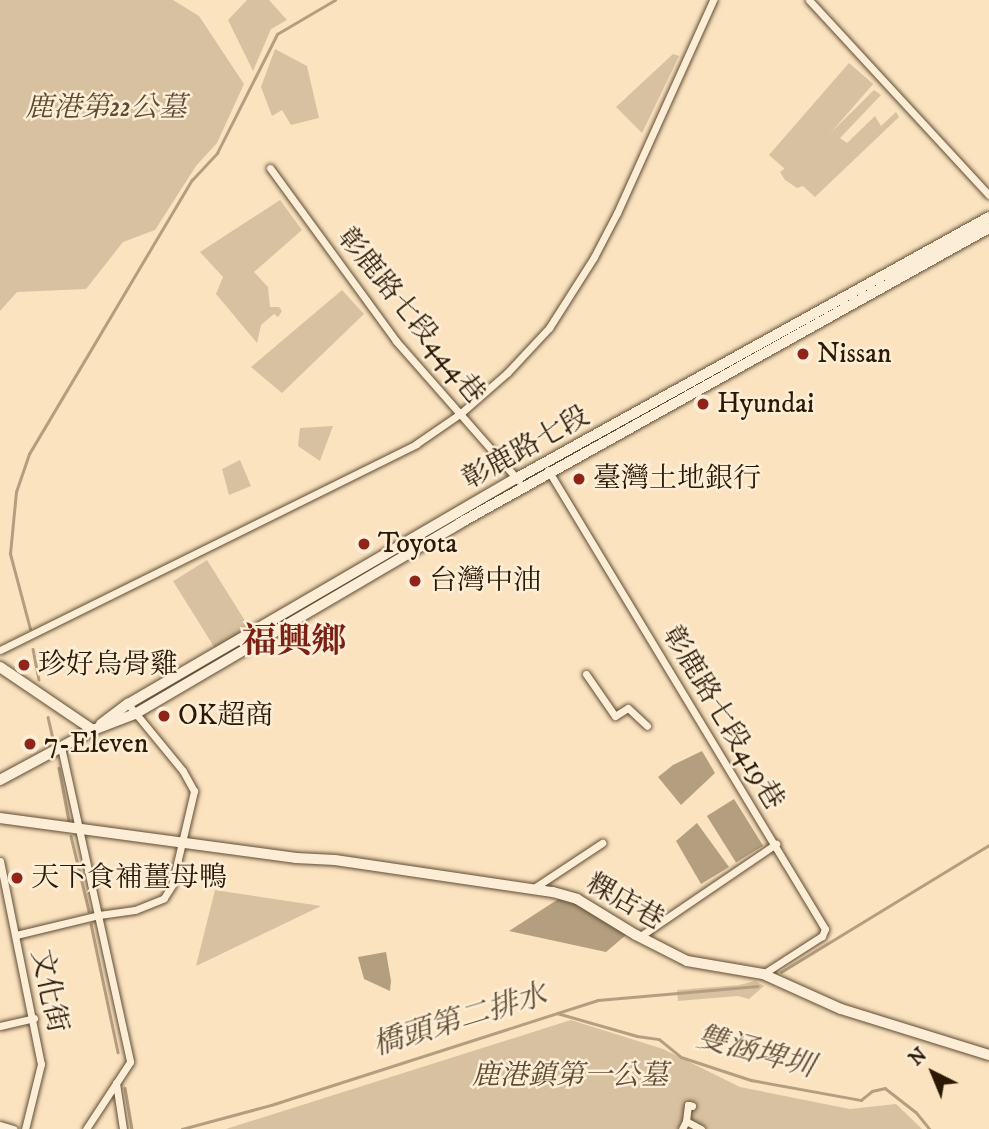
<!DOCTYPE html>
<meta charset="utf-8">
<style>
body{margin:0}
#map{position:relative;width:989px;height:1129px;overflow:hidden;background:#fbe3c0;font-family:"IM FELL DW Pica","Noto Serif TC",serif}
div>[style]{position:absolute}
.green>*{inset:0;background:#d8c1a0;transform-origin:0 0}
.water>*{inset:0;background:#b49e80;transform-origin:0 0}
.stream>*{height:2.5px;margin:-1.25px;padding:0 1.25px;transform-origin:1.25px;border-radius:1.25px;background:#b49e80}
.roads{filter:drop-shadow(0 0 2px #5f4c33) drop-shadow(0 0 2px #5f4c33)}
.street>*{height:7px;margin:-3.5px;padding:0 3.5px;transform-origin:3.5px;border-radius:3.5px;background:#fcedd6}
.secondary>*{height:10px;margin:-5px;padding:0 5px;transform-origin:5px;border-radius:5px;background:#fcedd6}
.dots>*{width:19px;height:19px;translate:-50% -50%;box-sizing:border-box;border:4px solid #fcedd6;border-radius:50%}
span{translate:-50% -50%;white-space:nowrap;text-align:center;line-height:1.15;-webkit-text-stroke:5px #fcedd6;paint-order:stroke}
.park-label{font-size:28px;color:#5f4b33;font-style:italic}
.street-label{font-size:28px;color:#2b1904}
.poi-label{font-size:28px;color:#2b1904}
.left{translate:0 -50%;text-align:left}
.water-label{font-size:30px;color:#624e36;font-style:italic}
.district-label{font-size:35px;color:#7a1f14;font-weight:700}
.north{position:absolute;left:898px;top:1038px;width:70px;height:70px;-webkit-text-stroke:5px #fcedd6;paint-order:stroke;rotate:317deg;font-size:19px;font-weight:700;line-height:28px;text-align:center;color:#2b1904}
.north::after{content:'';display:block;margin:auto;width:24px;height:32px;background:#2b1904;clip-path:polygon(50% 0,100% 100%,50% 72%,0 100%)}
</style>
<div id="map">
<div class="green">
<div style="clip-path:polygon(0 0,173px 0,199px 16px,244px 84px,217px 143px,196px 166px,155px 230px,123px 242px,86px 289px,17px 292px,0 311px)"></div>
<div style="clip-path:polygon(247px 0,269px 0,287px 20px,271px 29px,253px 71px,228px 20px)"></div>
<div style="clip-path:polygon(275px 49px,307px 66px,319px 118px,291px 125px,282px 110px,272px 116px,261px 87px)"></div>
<div style="clip-path:polygon(673px 54px,679px 56px,642px 133px,616px 107px)"></div>
<div style="left:849px;top:63px;width:32px;height:122px;rotate:41deg"></div>
<div style="clip-path:polygon(874px 90px,881px 95px,840px 138px,847px 143px,875px 116px,881px 126px,896px 112px,899px 117px,815px 197px,803px 186px,797px 188px,785px 180px,780px 172px,788px 166px,795px 168px)"></div>
<div style="clip-path:polygon(280px 200px,302px 230px,254px 272px,268px 287px,270px 307px,279px 307px,282px 311px,278px 317px,274px 314px,261px 325px,257px 343px,216px 294px,223px 277px,200px 252px)"></div>
<div style="clip-path:polygon(342px 290px,364px 314px,282px 393px,251px 367px)"></div>
<div style="clip-path:polygon(333px 426px,320px 461px,298px 446px,300px 428px)"></div>
<div style="clip-path:polygon(240px 460px,251px 486px,229px 495px,222px 469px)"></div>
<div style="left:207px;top:560px;width:82px;height:40px;rotate:58deg"></div>
<div style="clip-path:polygon(215px 890px,321px 906px,196px 966px)"></div>
<div style="clip-path:polygon(755px 981px,764px 986px,749px 999px,738px 996px,678px 1001px,677px 990px,739px 985px)"></div>
<div style="clip-path:polygon(571px 1020px,663px 1049px,740px 1087px,850px 1109px,896px 1104px,922px 1129px,226px 1129px)"></div>
</div>
<div class="water">
<div style="clip-path:polygon(702px 751px,715px 773px,681px 805px,658px 777px,673px 765px)"></div>
<div style="left:734px;top:799px;width:55px;height:32px;rotate:58deg"></div>
<div style="clip-path:polygon(697px 823px,729px 867px,701px 884px,676px 841px)"></div>
<div style="clip-path:polygon(560px 898px,576px 904px,626px 935px,606px 952px,509px 931px)"></div>
<div style="clip-path:polygon(386px 952px,391px 981px,390px 991px,364px 979px,358px 957px)"></div>
</div>
<div class="stream">
<div style="left:30px;top:629px;width:78px;rotate:-104.9deg"></div>
<div style="left:10px;top:554px;width:62px;rotate:-84.5deg"></div>
<div style="left:16px;top:492px;width:40px;rotate:-71.1deg"></div>
<div style="left:29px;top:454px;width:319px;rotate:-59.3deg"></div>
<div style="left:192px;top:180px;width:37px;rotate:-47deg"></div>
<div style="left:217px;top:153px;width:133px;rotate:-63.2deg"></div>
<div style="left:277px;top:34px;width:67px;rotate:-30.4deg"></div>
<div style="left:33px;top:649px;width:31px;rotate:79deg"></div>
<div style="left:48px;top:717px;width:23px;rotate:77deg"></div>
<div style="left:59px;top:768px;width:54px;rotate:79.3deg"></div>
<div style="left:71px;top:836px;width:77px;rotate:76.5deg"></div>
<div style="left:91px;top:924px;width:131px;rotate:78.1deg"></div>
<div style="left:781px;top:972px;width:244px;rotate:-31.4deg"></div>
<div style="left:557px;top:1013px;width:83px;rotate:16deg"></div>
<div style="left:637px;top:1036px;width:22px;rotate:8deg"></div>
<div style="left:659px;top:1039px;width:28px;rotate:39deg"></div>
<div style="left:681px;top:1057px;width:74px;rotate:18.2deg"></div>
<div style="left:751px;top:1080px;width:112px;rotate:10.3deg"></div>
<div style="left:861px;top:1100px;width:14px;rotate:-39deg"></div>
<div style="left:872px;top:1091px;width:13px;rotate:-13deg"></div>
<div style="left:885px;top:1088px;width:39px;rotate:38deg"></div>
<div style="left:916px;top:1112px;width:22px;rotate:51deg"></div>
<div style="left:125px;top:1088px;width:42px;rotate:80.3deg"></div>
<div style="left:182px;top:1129px;width:92px;rotate:-15.1deg"></div>
<div style="left:271px;top:1105px;width:343px;rotate:-17.8deg"></div>
<div style="left:598px;top:1000px;width:160px;rotate:-5deg"></div>
</div>
<div class="roads">
<div class="street">
<div style="left:809px;top:0;width:265px;rotate:47.3deg"></div>
<div style="left:270px;top:168px;width:214px;rotate:53.9deg"></div>
<div style="left:396px;top:341px;width:186px;rotate:48.7deg"></div>
<div style="left:548px;top:470px;width:536px;rotate:58.89deg"></div>
<div style="left:825px;top:929px;width:8px;rotate:113deg"></div>
<div style="left:822px;top:936px;width:70px;rotate:147.2deg"></div>
<div style="left:0;top:650px;width:464px;rotate:-26.3deg"></div>
<div style="left:416px;top:444px;width:55px;rotate:-34.6deg"></div>
<div style="left:461px;top:413px;width:61px;rotate:-41deg"></div>
<div style="left:507px;top:373px;width:62px;rotate:-47deg"></div>
<div style="left:549px;top:328px;width:84px;rotate:-57.6deg"></div>
<div style="left:594px;top:257px;width:50px;rotate:-62.4deg"></div>
<div style="left:617px;top:213px;width:234px;rotate:-65.7deg"></div>
<div style="left:586px;top:674px;width:51px;rotate:55.4deg"></div>
<div style="left:615px;top:716px;width:15px;rotate:-32deg"></div>
<div style="left:628px;top:708px;width:26px;rotate:43deg"></div>
<div style="left:61px;top:747px;width:322px;rotate:77.6deg"></div>
<div style="left:130px;top:1062px;width:80px;rotate:123.3deg"></div>
<div style="left:0;top:861px;width:207px;rotate:78.6deg"></div>
<div style="left:41px;top:1064px;width:67px;rotate:103.8deg"></div>
<div style="left:534px;top:888px;width:82px;rotate:-33.5deg"></div>
<div style="left:16px;top:935px;width:85px;rotate:-13.5deg"></div>
<div style="left:99px;top:915px;width:36px;rotate:-8deg"></div>
<div style="left:135px;top:910px;width:31px;rotate:-22deg"></div>
<div style="left:164px;top:898px;width:15px;rotate:-58deg"></div>
<div style="left:172px;top:885px;width:97px;rotate:-76.8deg"></div>
<div style="left:194px;top:791px;width:23px;rotate:-119deg"></div>
<div style="left:183px;top:771px;width:87px;rotate:-129.4deg"></div>
<div style="left:639px;top:937px;width:166px;rotate:-34.2deg"></div>
<div style="left:0;top:1026px;width:35px;rotate:-13deg"></div>
<div style="left:116px;top:1083px;width:47px;rotate:81.3deg"></div>
<div style="left:686px;top:1121px;width:16px;rotate:-83deg"></div>
<div style="left:688px;top:1105px;width:1px"></div>
<div style="left:689px;top:1105px;width:3px;rotate:18deg"></div>
<div style="left:692px;top:1106px;width:4px;rotate:-166deg"></div>
<div style="left:0;top:1125px;width:14px;rotate:17deg"></div>
<div style="left:682px;top:1129px;width:9px;rotate:-63deg"></div>
<div style="left:686px;top:1121px;width:17px;rotate:28deg"></div>
</div>
<div class="secondary">
<div style="left:0;top:667px;width:112px;rotate:34.1deg"></div>
<div style="left:101px;top:724px;width:34px;rotate:-37deg"></div>
<div style="left:128px;top:704px;width:450px;rotate:-30.2deg"></div>
<div style="left:517px;top:478px;width:539px;rotate:-28.94deg"></div>
<div style="left:0;top:780px;width:106px;rotate:-28.3deg"></div>
<div style="left:93px;top:730px;width:45px;rotate:-20.9deg"></div>
<div style="left:135px;top:714px;width:377px;rotate:-30.4deg"></div>
<div style="left:460px;top:523px;width:606px;rotate:-29.15deg"></div>
<div style="left:0;top:818px;width:299px;rotate:7.7deg"></div>
<div style="left:296px;top:858px;width:39px;rotate:3deg"></div>
<div style="left:335px;top:860px;width:220px;rotate:8.4deg"></div>
<div style="left:553px;top:892px;width:25px;rotate:16deg"></div>
<div style="left:577px;top:899px;width:69px;rotate:31.4deg"></div>
<div style="left:636px;top:935px;width:57px;rotate:27deg"></div>
<div style="left:687px;top:961px;width:77px;rotate:9.7deg"></div>
<div style="left:763px;top:974px;width:85px;rotate:24.2deg"></div>
<div style="left:841px;top:1009px;width:155px;rotate:17.3deg"></div>
</div>
</div>
<div class="dots">
<div style="left:803px;top:354px;background:#8f2418"></div>
<div style="left:703px;top:404px;background:#8f2418"></div>
<div style="left:579px;top:479px;background:#8f2418"></div>
<div style="left:364px;top:544px;background:#8f2418"></div>
<div style="left:415px;top:581px;background:#8f2418"></div>
<div style="left:24px;top:665px;background:#8f2418"></div>
<div style="left:164px;top:716px;background:#8f2418"></div>
<div style="left:30px;top:744px;background:#8f2418"></div>
<div style="left:17px;top:878px;background:#8f2418"></div>
</div>
<div class="park-label">
<span style="left:106px;top:108px">鹿港第22公墓</span>
<span style="left:570px;top:1076px">鹿港鎮第一公墓</span>
</div>
<div class="street-label">
<span style="left:411px;top:316px;rotate:51deg">彰鹿路七段444巷</span>
<span style="left:526px;top:448px;rotate:-29deg">彰鹿路七段</span>
<span style="left:723px;top:718px;rotate:59deg">彰鹿路七段419巷</span>
<span style="left:625px;top:902px;rotate:29deg">粿店巷</span>
<span style="left:49px;top:991px;rotate:78deg">文化街</span>
</div>
<div class="poi-label">
<span class="left" style="left:817px;top:354px">Nissan</span>
<span class="left" style="left:717px;top:404px">Hyundai</span>
<span class="left" style="left:593px;top:479px">臺灣土地銀行</span>
<span class="left" style="left:378px;top:544px">Toyota</span>
<span class="left" style="left:429px;top:581px">台灣中油</span>
<span class="left" style="left:38px;top:665px">珍好烏骨雞</span>
<span class="left" style="left:178px;top:716px">OK超商</span>
<span class="left" style="left:44px;top:744px">7-Eleven</span>
<span class="left" style="left:31px;top:878px">天下食補薑母鴨</span>
</div>
<div class="water-label">
<span style="left:460px;top:1021px;rotate:-17deg">橋頭第二排水</span>
<span style="left:755px;top:1053px;rotate:15deg">雙涵埤圳</span>
</div>
<div class="district-label">
<span style="left:294px;top:642px">福興鄉</span>
</div>
<div class="north">N</div>
</div>
